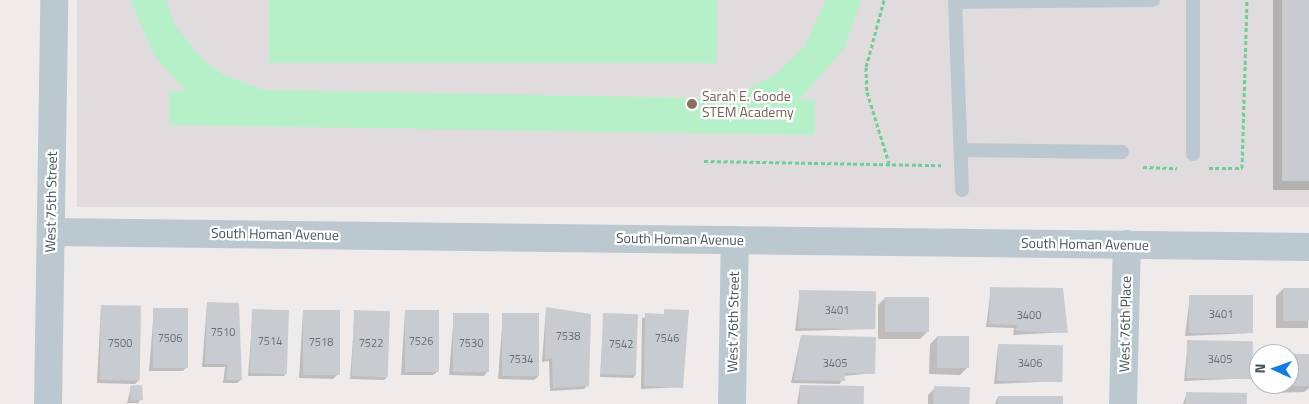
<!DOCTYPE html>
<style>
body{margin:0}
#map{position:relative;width:1309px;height:404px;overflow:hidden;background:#efebeb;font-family:"Titillium Web",sans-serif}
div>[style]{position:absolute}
.education>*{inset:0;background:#e0dcdd;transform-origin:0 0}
.green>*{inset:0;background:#b6f0c8;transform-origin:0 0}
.shadow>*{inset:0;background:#0003;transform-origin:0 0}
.building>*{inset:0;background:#c8ccd1;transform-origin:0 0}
.path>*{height:3px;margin-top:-1.5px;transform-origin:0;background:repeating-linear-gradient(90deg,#6dcf97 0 4px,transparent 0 6.5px)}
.service>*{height:14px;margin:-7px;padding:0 7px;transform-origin:7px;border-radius:7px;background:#bbc8cf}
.minor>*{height:28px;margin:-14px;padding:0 14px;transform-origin:14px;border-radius:14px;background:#bbc8cf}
.dots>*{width:14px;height:14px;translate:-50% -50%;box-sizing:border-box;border:2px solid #fff;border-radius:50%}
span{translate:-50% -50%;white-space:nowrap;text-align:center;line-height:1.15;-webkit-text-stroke:4.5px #fff;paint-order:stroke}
.number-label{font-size:11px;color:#647077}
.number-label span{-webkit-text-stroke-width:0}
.education-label{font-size:14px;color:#785e54}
.left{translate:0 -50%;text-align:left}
.street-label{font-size:14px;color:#435159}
.north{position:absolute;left:1249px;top:344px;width:50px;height:50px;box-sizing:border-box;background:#fff;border:1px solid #b4b9bd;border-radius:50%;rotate:272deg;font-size:14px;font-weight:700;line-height:20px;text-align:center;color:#435159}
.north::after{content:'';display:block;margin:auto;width:18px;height:22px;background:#117ce2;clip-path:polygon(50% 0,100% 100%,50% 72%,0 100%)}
</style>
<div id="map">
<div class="education">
<div style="left:77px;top:0;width:1232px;height:207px"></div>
</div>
<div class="green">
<div style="clip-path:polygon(130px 0,166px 0,175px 25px,203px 60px,222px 74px,263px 90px,699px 98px,739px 93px,775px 75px,804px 47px,826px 0,861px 0,845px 47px,800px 99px,815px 100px,815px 135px,169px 125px,169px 91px,186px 91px,155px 57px)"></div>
<div style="left:269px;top:0;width:448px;height:63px"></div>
</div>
<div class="shadow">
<div style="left:1273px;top:0;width:36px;height:190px"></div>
<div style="clip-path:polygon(991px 288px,1067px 332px,1013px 335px,1014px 328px,986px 327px)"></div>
<div style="clip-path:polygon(1283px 289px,1309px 289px,1308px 328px,1276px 328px,1276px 296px)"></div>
<div style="clip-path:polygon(800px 291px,873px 329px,795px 331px)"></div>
<div style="clip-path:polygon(1190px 296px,1251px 333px,1185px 336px)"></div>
<div style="clip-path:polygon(885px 298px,927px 332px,920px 339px,878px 339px,878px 305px)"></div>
<div style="clip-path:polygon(207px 303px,241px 380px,237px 383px,223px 383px,225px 367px,202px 367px)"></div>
<div style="clip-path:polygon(101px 306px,138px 381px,135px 384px,97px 383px)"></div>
<div style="clip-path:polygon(154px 309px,186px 368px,183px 371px,149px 371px)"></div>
<div style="clip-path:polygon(546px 309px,588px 385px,584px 389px,550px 391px,549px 361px,542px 362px)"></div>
<div style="clip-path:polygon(253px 310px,287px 372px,284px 376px,248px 376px)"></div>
<div style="clip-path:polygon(303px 311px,337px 375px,333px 379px,299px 378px)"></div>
<div style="clip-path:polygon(405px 311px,437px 372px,433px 375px,401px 375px)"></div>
<div style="clip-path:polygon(355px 312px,387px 377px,384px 380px,350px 379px)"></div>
<div style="clip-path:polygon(688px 312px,682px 387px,641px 389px,642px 318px)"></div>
<div style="clip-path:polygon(454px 314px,487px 372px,484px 376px,449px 375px)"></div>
<div style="clip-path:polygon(503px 314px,538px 377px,534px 380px,498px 379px)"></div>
<div style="clip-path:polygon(604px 314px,636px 374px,633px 378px,600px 377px)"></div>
<div style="clip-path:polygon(801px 336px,874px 373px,844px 376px,840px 384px,791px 383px)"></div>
<div style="clip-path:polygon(937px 337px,967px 368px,960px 375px,929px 374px,930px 344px)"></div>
<div style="clip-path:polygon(1188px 341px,1251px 378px,1184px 381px)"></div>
<div style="clip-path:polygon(998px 346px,1061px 381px,994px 384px)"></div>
<div style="clip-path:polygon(1309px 355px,1309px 388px,1304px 392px,1271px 393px,1271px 384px,1289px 384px,1289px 356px)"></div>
<div style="clip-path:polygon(800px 386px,863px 404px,797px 404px)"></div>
<div style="clip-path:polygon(131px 387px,141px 399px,138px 403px,127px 403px)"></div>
<div style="clip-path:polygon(935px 388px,969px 404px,897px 404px,928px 404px,928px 395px)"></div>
<div style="clip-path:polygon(1187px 393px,1246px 404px,1183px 404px)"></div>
<div style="clip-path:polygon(998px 397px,1062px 404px,995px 404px)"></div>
</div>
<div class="building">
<div style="left:1282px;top:0;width:27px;height:181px"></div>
<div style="clip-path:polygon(990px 287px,1063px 288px,1068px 333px,1016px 331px,1017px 325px,989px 324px)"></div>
<div style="left:1283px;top:288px;width:26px;height:33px"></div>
<div style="left:799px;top:290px;width:77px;height:38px;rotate:1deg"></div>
<div style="left:1189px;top:295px;width:64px;height:38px"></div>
<div style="left:885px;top:297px;width:44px;height:35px"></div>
<div style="clip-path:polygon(207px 302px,239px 303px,242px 380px,226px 380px,228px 364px,205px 364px)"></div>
<div style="left:101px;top:305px;width:40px;height:75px;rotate:1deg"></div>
<div style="clip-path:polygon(546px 307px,591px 314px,589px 386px,553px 388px,552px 358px,545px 359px)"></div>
<div style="left:153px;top:308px;width:35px;height:60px"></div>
<div style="left:252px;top:309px;width:37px;height:64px;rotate:2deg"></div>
<div style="clip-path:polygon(664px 309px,689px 310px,683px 388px,644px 386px,645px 313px,664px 314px)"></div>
<div style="left:303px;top:310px;width:37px;height:65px"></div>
<div style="left:354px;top:310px;width:36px;height:66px;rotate:2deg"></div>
<div style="left:405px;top:310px;width:34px;height:62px"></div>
<div style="left:453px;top:313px;width:36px;height:59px"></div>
<div style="left:502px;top:313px;width:37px;height:63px"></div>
<div style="left:603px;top:313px;width:35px;height:61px;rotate:2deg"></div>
<div style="clip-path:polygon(801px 335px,876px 337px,875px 374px,845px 373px,845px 381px,794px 380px)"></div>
<div style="left:937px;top:336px;width:32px;height:32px"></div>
<div style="left:1187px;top:340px;width:66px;height:38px;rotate:1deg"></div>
<div style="left:998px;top:344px;width:65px;height:37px;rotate:1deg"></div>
<div style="clip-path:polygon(1289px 354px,1309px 354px,1309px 386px,1278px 386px,1289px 384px)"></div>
<div style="left:142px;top:385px;width:15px;height:12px;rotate:86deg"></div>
<div style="left:800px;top:385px;width:64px;height:19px;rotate:1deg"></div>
<div style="left:934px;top:386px;width:36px;height:18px;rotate:2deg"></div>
<div style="left:1186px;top:392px;width:61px;height:12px;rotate:1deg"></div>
<div style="left:998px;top:396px;width:65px;height:8px"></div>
</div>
<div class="path">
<div style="left:884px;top:0;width:69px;rotate:105deg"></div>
<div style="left:866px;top:67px;width:25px;rotate:88deg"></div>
<div style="left:867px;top:92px;width:74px;rotate:72.8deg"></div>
<div style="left:704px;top:161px;width:237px;rotate:1deg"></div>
<div style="left:1143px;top:167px;width:34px;rotate:2deg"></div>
<div style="left:1209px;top:168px;width:33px"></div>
<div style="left:1242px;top:168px;width:168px;rotate:-88.3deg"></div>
</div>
<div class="service">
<div style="left:961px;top:150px;width:161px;rotate:0.7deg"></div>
<div style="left:1193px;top:154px;width:154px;rotate:-90deg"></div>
<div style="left:962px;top:190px;width:188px;rotate:-92.1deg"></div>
<div style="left:955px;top:2px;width:198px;rotate:-0.6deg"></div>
</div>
<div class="minor">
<div style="left:51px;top:232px;width:1258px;rotate:0.68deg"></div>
<div style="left:48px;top:404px;width:404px;rotate:-89.1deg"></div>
<div style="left:732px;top:404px;width:164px;rotate:-89deg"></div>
<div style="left:1123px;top:404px;width:160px;rotate:-88.6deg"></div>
</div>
<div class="dots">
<div style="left:692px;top:104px;background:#8d6e63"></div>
</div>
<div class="number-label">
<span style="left:837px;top:310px">3401</span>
<span style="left:1221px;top:314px">3401</span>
<span style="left:1029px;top:315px">3400</span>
<span style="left:223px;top:332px">7510</span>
<span style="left:568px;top:336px">7538</span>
<span style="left:170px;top:338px">7506</span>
<span style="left:667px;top:338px">7546</span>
<span style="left:270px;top:341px">7514</span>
<span style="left:421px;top:341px">7526</span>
<span style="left:321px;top:342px">7518</span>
<span style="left:120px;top:343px">7500</span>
<span style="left:371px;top:343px">7522</span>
<span style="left:471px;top:343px">7530</span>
<span style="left:621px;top:344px">7542</span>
<span style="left:521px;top:359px">7534</span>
<span style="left:1220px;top:359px">3405</span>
<span style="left:835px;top:363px">3405</span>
<span style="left:1030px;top:363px">3406</span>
</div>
<div class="education-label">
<span class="left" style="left:702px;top:104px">Sarah E. Goode<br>STEM Academy</span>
</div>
<div class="street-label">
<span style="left:51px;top:202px;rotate:-89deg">West 75th Street</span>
<span style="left:275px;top:234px;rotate:1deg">South Homan Avenue</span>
<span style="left:680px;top:239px;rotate:1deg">South Homan Avenue</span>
<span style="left:1085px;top:244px;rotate:1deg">South Homan Avenue</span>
<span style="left:733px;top:322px;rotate:-89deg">West 76th Street</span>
<span style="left:1125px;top:324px;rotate:-89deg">West 76th Place</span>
</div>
<div class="north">N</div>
</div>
